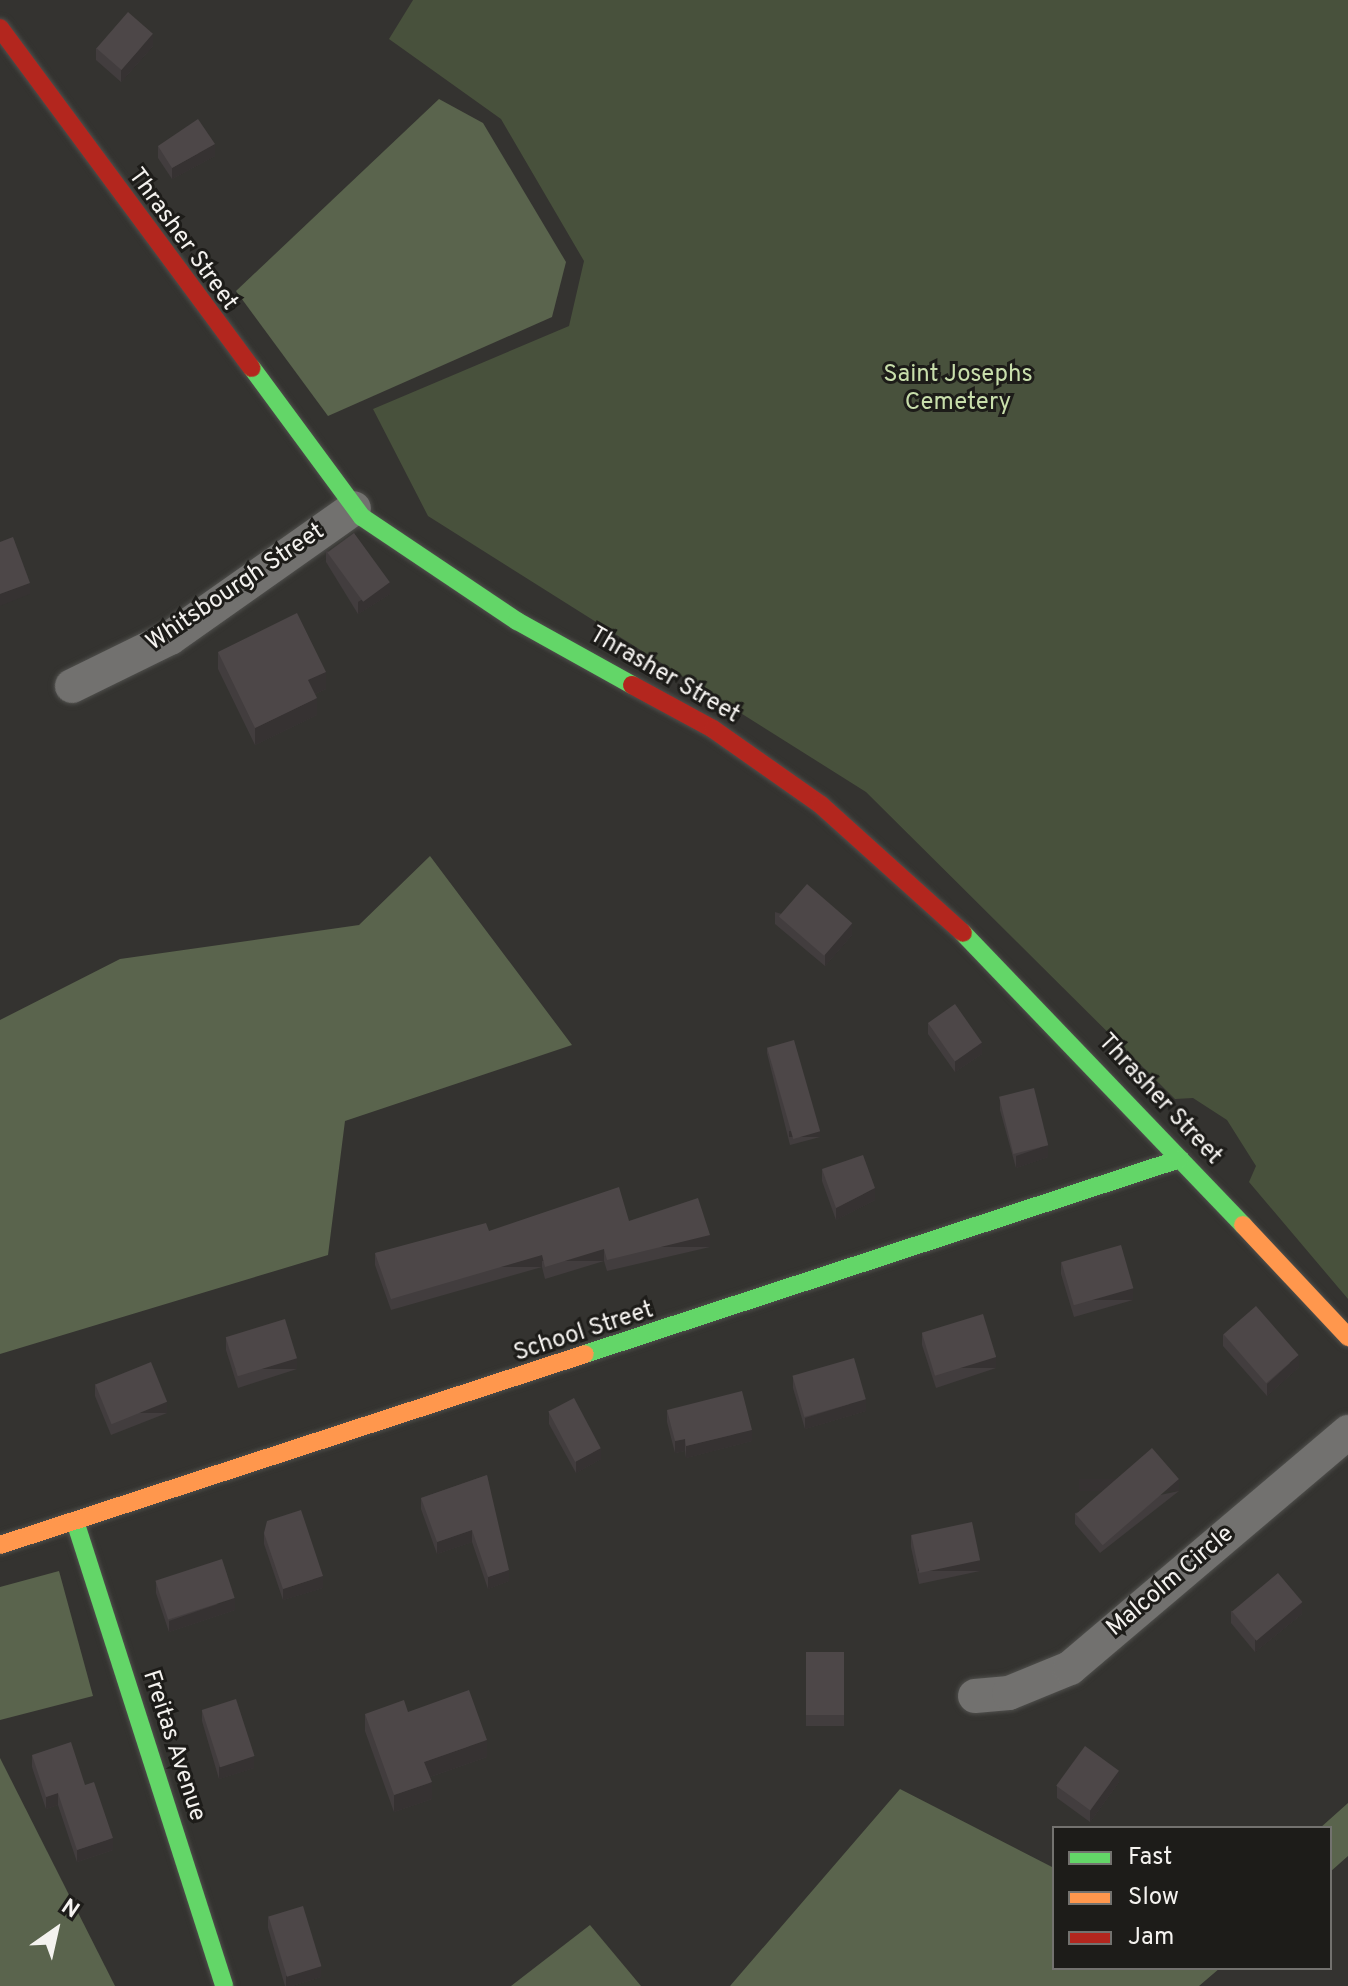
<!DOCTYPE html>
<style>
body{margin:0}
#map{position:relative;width:1348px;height:1986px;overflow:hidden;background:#343330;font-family:Overpass,sans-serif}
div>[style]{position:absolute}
.green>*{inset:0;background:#48513c}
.forest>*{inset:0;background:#5a644d}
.roads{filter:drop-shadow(0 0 2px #4f4f4c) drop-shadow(0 0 2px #4f4f4c)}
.street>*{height:34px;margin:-17px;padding:0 17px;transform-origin:17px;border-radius:17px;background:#72716f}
.fast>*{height:18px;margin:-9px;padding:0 9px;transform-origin:9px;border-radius:9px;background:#63d668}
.slow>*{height:18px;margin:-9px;padding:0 9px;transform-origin:9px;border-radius:9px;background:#ff974d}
.jam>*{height:18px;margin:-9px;padding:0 9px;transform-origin:9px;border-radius:9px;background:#b3261e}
.wall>*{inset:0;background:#423d3e;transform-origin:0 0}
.shaded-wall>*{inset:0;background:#363232;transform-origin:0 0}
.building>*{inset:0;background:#4d4748;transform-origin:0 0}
span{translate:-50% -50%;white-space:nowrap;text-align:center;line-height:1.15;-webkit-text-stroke:6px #1d1c19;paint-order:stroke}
.street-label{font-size:24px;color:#f4f2ef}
.park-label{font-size:24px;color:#c8deab}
.legend{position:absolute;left:1052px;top:1826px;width:280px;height:144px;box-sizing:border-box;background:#1d1c19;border:2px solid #73726f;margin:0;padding:10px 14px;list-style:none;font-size:24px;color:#f4f2ef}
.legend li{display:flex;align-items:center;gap:16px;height:40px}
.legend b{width:40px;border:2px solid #73726f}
.north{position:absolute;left:16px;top:1890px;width:80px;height:80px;-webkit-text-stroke:6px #1d1c19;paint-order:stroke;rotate:34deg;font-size:22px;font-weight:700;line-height:32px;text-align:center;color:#f4f2ef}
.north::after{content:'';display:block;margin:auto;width:28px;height:36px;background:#f4f2ef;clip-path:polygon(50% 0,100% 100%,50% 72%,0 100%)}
</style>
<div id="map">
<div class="green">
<div style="clip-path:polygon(413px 0,1348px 0,1348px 1299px,1249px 1182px,1256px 1166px,1227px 1120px,1193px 1098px,1175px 1099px,866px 792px,428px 516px,373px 409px,569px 326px,584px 261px,501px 119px,389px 39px)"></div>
</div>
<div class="forest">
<div style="clip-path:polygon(439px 99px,483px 123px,566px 262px,552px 317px,328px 416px,236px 291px)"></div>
<div style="clip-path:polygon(430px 856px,572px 1045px,345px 1121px,328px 1255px,0 1354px,0 1020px,120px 959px,359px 925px)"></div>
<div style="clip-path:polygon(59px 1571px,93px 1696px,0 1720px,0 1587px)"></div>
<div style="clip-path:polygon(0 1758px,115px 1986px,0 1986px)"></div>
<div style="clip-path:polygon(900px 1789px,1054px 1868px,1054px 1968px,1220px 1968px,1199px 1986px,730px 1986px)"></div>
<div style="clip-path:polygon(1348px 1803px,1348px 1856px,1330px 1872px,1330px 1828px,1320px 1828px)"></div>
<div style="clip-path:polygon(590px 1925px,641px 1986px,511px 1986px)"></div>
</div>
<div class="roads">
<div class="street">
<div style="left:72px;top:686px;width:109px;rotate:-26.1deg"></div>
<div style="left:170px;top:638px;width:225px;rotate:-35.2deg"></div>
<div style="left:975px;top:1696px;width:34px;rotate:-5deg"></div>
<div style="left:1009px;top:1693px;width:66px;rotate:-22.3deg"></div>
<div style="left:1070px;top:1668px;width:365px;rotate:-40.3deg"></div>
</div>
<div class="fast">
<div style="left:252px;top:368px;width:185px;rotate:53.6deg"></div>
<div style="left:362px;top:517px;width:187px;rotate:33.9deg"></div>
<div style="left:517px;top:621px;width:132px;rotate:29.1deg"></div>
<div style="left:963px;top:933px;width:405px;rotate:46.2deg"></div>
<div style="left:585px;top:1354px;width:626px;rotate:-18.15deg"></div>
<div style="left:75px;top:1521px;width:488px;rotate:72.2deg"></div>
</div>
<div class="slow">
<div style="left:1243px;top:1225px;width:154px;rotate:46.8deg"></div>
<div style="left:0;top:1545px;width:615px;rotate:-18.08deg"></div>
</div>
<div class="jam">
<div style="left:0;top:28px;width:423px;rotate:53.5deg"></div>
<div style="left:632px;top:685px;width:92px;rotate:28.5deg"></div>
<div style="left:713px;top:729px;width:132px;rotate:35.1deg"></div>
<div style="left:821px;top:805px;width:191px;rotate:42deg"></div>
</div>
</div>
<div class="wall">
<div style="clip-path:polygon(153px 46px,121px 82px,96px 60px,96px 48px)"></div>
<div style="clip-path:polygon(158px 146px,215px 156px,172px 179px,158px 158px)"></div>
<div style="clip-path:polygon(326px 550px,390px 594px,358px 614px,326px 562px)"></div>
<div style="clip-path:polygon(218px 652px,326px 689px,315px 694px,317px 715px,255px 745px,218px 669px)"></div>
<div style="clip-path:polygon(775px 912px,852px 935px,825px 966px,775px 924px)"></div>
<div style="clip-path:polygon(928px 1023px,982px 1054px,955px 1072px,928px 1034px)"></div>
<div style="clip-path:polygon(767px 1048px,820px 1137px,790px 1145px,767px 1053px)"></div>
<div style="clip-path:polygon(1000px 1099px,1048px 1157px,1016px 1168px,1000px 1110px)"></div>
<div style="clip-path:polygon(822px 1169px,875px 1200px,836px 1220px,822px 1181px)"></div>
<div style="clip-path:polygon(629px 1221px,710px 1247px,607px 1271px,604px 1261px,545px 1279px,542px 1267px,391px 1310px,375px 1265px,375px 1253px,489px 1231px)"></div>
<div style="clip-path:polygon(1061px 1262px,1133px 1300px,1074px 1317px,1061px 1274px)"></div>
<div style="clip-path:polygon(922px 1334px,996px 1368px,936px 1388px,922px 1345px)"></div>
<div style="clip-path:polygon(1223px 1334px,1299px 1367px,1267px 1396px,1223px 1346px)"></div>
<div style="clip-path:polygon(226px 1338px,297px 1369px,238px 1388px,226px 1350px)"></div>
<div style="clip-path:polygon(793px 1377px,866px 1411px,805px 1429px,793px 1388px)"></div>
<div style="clip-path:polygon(95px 1384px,167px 1413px,111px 1435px,95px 1396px)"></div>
<div style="clip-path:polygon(667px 1410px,752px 1441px,686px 1458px,685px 1451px,675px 1453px,667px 1422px)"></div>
<div style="clip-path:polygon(549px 1412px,601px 1459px,576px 1473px,549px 1424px)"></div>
<div style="clip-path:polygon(487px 1475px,509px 1581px,488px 1589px,472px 1542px,437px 1554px,421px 1509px,421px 1498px)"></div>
<div style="clip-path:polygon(1179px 1491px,1100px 1553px,1075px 1524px,1075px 1513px)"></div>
<div style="clip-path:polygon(264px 1533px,323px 1588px,283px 1600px,264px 1544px)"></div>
<div style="clip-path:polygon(911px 1535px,980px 1571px,919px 1584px,911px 1547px)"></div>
<div style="clip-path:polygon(156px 1582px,235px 1610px,169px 1632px,156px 1593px)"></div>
<div style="clip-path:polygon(1231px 1611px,1302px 1614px,1255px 1652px,1231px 1623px)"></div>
<div style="left:806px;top:1652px;width:38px;height:74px"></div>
<div style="clip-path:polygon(202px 1710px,254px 1768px,219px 1779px,202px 1721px)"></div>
<div style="clip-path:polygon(408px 1712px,487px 1757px,430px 1777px,432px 1799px,394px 1812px,365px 1731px,365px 1714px)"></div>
<div style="clip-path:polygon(32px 1755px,85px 1785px,113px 1850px,77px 1862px,58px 1805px,46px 1809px,32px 1767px)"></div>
<div style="clip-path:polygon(1119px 1782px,1090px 1822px,1057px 1798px,1057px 1786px)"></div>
<div style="clip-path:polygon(268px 1916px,321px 1977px,292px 1986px,285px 1986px,268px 1928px)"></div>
</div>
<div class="shaded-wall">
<div style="clip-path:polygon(153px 34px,153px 46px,121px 82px,121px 70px)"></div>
<div style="clip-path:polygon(215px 144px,215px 156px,172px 179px,172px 168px)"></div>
<div style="clip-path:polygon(390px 582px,390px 594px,358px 614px,358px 602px)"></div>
<div style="clip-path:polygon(30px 583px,30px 594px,0 606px,0 594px)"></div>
<div style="clip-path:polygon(326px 672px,326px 689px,308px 697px,308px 680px)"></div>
<div style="clip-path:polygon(317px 698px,317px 715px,255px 745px,255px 728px)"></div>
<div style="clip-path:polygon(852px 923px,852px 935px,825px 966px,825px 954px)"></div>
<div style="clip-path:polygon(982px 1042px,982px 1054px,955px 1072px,955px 1061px)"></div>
<div style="left:820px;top:1131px;width:6px;height:31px;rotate:90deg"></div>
<div style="clip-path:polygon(1048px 1145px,1048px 1157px,1016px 1168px,1016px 1156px)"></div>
<div style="clip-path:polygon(875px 1188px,875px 1200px,836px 1220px,836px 1208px)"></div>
<div style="left:710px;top:1235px;width:12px;height:106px;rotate:90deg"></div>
<div style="left:604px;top:1249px;width:12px;height:62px;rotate:90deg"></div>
<div style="left:542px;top:1255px;width:12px;height:157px;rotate:90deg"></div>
<div style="left:1133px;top:1288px;width:12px;height:61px;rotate:90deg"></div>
<div style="clip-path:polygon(1299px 1355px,1299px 1367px,1267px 1396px,1267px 1384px)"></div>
<div style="left:996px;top:1357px;width:11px;height:63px;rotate:90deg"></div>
<div style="left:297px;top:1358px;width:11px;height:62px;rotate:90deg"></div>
<div style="clip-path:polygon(866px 1399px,866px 1411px,805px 1429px,805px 1418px)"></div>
<div style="left:167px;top:1402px;width:11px;height:60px;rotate:90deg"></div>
<div style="clip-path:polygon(752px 1430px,752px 1441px,686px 1458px,686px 1446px)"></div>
<div style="clip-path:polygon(685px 1439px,685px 1451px,675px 1453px,675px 1441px)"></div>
<div style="clip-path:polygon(601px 1448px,601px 1459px,576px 1473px,576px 1461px)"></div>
<div style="left:1179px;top:1479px;width:12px;height:100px;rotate:90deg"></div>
<div style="clip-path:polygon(472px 1530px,472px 1542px,437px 1554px,437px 1542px)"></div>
<div style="left:980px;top:1560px;width:11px;height:62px;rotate:90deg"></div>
<div style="clip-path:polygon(509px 1570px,509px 1581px,488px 1589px,488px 1577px)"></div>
<div style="clip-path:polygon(323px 1576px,323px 1588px,283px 1600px,283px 1589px)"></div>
<div style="clip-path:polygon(235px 1598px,235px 1610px,169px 1632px,169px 1621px)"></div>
<div style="clip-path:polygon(1302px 1602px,1302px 1614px,1255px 1652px,1255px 1640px)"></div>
<div style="clip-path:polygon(487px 1740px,487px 1757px,424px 1779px,424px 1762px)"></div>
<div style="clip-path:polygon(254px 1756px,254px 1768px,219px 1779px,219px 1767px)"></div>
<div style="clip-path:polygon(1119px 1771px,1119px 1782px,1090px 1822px,1090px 1811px)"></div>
<div style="clip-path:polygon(432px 1782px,432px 1799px,394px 1812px,394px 1795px)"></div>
<div style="clip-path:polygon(58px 1793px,58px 1805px,46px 1809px,46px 1797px)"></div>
<div style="clip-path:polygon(113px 1838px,113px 1850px,77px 1862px,77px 1850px)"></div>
<div style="clip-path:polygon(321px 1966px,321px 1977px,292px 1986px,286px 1986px,286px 1976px)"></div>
</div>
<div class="building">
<div style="left:128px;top:12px;width:33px;height:48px;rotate:41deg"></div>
<div style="clip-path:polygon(198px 119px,215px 144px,172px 168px,158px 146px)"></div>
<div style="left:354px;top:533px;width:61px;height:33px;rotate:54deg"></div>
<div style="clip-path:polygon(13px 537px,30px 583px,0 594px,0 542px)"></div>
<div style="clip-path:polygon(297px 613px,326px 672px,308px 680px,317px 698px,255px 728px,218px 652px)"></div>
<div style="left:807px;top:884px;width:60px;height:43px;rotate:41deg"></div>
<div style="left:955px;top:1004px;width:47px;height:33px;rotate:55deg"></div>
<div style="left:794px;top:1040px;width:95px;height:28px;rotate:74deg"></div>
<div style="left:1034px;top:1088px;width:59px;height:36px;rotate:76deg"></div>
<div style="clip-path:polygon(863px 1155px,875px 1188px,836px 1208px,822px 1169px)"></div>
<div style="clip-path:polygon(619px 1187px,629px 1221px,698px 1198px,710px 1235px,607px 1260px,604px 1249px,545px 1267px,542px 1255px,391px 1299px,375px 1253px,486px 1223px,489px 1231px)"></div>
<div style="left:1121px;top:1245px;width:45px;height:62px;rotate:74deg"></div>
<div style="left:1256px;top:1306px;width:65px;height:43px;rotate:49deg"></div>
<div style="left:983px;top:1314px;width:45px;height:64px;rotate:73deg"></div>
<div style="left:285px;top:1319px;width:41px;height:62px;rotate:73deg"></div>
<div style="left:854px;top:1358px;width:43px;height:64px;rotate:74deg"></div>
<div style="left:151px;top:1362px;width:43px;height:60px;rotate:68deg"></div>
<div style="clip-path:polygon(742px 1391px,752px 1430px,686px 1446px,685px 1439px,675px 1441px,667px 1410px)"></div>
<div style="left:574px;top:1398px;width:57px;height:29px;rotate:62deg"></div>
<div style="left:1152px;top:1448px;width:41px;height:101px;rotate:49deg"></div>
<div style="clip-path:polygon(487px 1475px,509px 1570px,488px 1577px,472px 1530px,437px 1542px,421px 1498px)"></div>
<div style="clip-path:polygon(301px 1510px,323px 1576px,283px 1589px,264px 1533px,267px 1521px)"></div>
<div style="left:972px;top:1522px;width:39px;height:62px;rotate:78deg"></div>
<div style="left:222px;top:1559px;width:41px;height:70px;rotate:72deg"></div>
<div style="left:1278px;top:1573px;width:38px;height:60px;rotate:50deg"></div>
<div style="left:806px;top:1652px;width:38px;height:63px"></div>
<div style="clip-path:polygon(469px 1690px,487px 1740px,424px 1762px,432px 1782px,394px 1795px,365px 1714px,404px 1700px,408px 1712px)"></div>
<div style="left:236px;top:1699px;width:60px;height:36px;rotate:72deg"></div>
<div style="clip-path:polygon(71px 1742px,85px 1785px,94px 1782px,113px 1838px,77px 1850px,58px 1793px,46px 1797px,32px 1755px)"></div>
<div style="left:1085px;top:1746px;width:42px;height:49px;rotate:36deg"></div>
<div style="left:303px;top:1906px;width:63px;height:36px;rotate:73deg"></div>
</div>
<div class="street-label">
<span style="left:182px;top:240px;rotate:54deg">Thrasher Street</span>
<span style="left:236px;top:588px;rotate:-34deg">Whitsbourgh Street</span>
<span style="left:664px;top:676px;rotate:30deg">Thrasher Street</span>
<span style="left:1159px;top:1100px;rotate:47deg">Thrasher Street</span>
<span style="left:584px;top:1333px;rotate:-18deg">School Street</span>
<span style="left:1171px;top:1582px;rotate:-40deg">Malcolm Circle</span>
<span style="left:173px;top:1746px;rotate:72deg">Freitas Avenue</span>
</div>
<div class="park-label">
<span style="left:958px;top:390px">Saint Josephs<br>Cemetery</span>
</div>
<ul class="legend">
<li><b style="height:10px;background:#63d668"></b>Fast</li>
<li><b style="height:10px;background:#ff974d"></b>Slow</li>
<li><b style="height:10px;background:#b3261e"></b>Jam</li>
</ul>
<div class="north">N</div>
</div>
